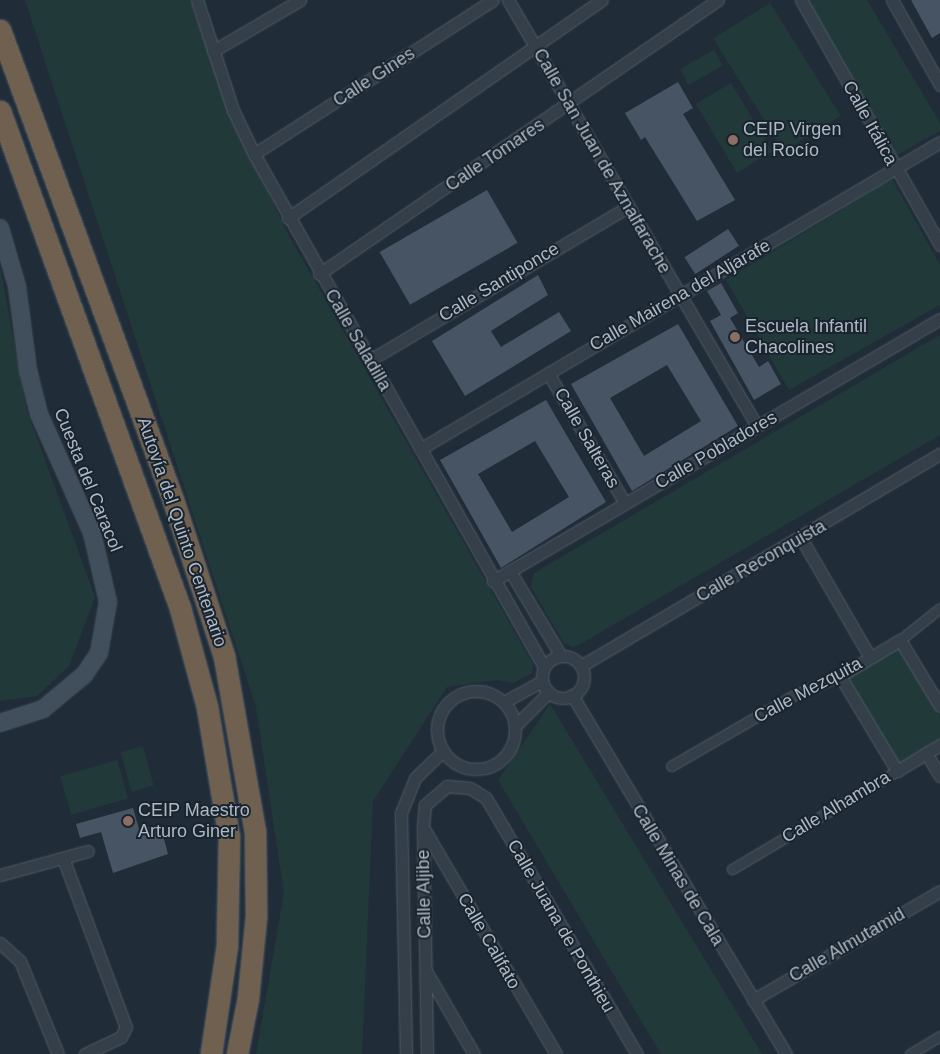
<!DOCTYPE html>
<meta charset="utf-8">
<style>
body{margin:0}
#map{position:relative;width:940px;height:1054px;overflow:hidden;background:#202d39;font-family:Helvetica,sans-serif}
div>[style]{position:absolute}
.green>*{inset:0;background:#22393a;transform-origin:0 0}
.building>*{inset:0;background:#465463;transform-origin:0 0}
.roads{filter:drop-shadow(0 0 1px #515c67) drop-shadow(0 0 1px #515c67)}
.pedestrian>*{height:9px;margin:-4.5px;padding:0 4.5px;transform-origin:4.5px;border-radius:4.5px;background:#343f49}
.minor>*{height:11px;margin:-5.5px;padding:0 5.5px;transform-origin:5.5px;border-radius:5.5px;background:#343f49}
.minor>.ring{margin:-5.5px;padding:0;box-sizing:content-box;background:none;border:11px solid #343f49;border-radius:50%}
.secondary>*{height:16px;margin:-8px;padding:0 8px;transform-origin:8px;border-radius:8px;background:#414e5c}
.motorway>*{height:21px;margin:-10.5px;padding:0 10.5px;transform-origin:10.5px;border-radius:10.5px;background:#6f6050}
.dots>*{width:14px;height:14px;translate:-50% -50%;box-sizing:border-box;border:2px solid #19242e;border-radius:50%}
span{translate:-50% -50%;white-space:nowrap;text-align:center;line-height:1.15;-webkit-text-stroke:4px #19242e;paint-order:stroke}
.street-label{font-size:18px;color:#aeb9c6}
.poi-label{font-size:18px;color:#aeb9c6}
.left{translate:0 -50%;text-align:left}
</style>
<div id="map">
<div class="green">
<div style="clip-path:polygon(25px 0,190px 0,232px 118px,289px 236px,533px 664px,532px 673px,513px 683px,497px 680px,447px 687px,373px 801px,362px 1054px,256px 1054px,284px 893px,256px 707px)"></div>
<div style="clip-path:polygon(807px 0,867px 0,940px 123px,940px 131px,897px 155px)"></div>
<div style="left:770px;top:3px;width:133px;height:67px;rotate:58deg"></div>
<div style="left:714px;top:50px;width:18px;height:39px;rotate:61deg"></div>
<div style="left:731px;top:83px;width:80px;height:41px;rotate:59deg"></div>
<div style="clip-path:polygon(892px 179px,940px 265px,940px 305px,789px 390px,726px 280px)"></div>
<div style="clip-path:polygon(0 266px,27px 411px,95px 597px,69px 666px,37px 696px,0 701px)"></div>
<div style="clip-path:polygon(940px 335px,940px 435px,582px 643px,573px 647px,564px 643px,531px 587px,534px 573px)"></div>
<div style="clip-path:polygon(899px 647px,940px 715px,940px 741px,899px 765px,847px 678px)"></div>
<div style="clip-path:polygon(550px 704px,762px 1054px,661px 1054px,498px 780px)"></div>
<div style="left:143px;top:746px;width:41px;height:23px;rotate:75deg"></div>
<div style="left:117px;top:760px;width:40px;height:59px;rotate:74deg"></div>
</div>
<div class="building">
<div style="clip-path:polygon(911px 0,940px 0,940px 33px,932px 38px)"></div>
<div style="clip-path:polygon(678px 82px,693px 108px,683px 114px,735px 200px,697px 221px,645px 137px,641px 140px,625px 113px)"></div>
<div style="left:487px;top:190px;width:61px;height:124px;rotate:60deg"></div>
<div style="left:728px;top:229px;width:20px;height:52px;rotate:57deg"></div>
<div style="clip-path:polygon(538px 275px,548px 295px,491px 331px,501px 347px,559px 312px,571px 331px,465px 396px,432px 341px)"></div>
<div style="clip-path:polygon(721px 283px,738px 313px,730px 318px,759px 367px,768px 361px,781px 384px,754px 400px,710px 321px,721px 315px,707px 291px)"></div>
<div style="clip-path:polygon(evenodd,678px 324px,738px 426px,632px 491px,571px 384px,678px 324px,667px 365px,701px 421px,644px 456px,610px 398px,667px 365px)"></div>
<div style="clip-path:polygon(evenodd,546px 400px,606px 502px,501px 568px,440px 460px,546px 400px,535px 441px,569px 497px,512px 532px,478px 474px,535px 441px)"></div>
<div style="clip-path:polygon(133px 808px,139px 829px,160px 824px,168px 854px,113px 873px,101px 832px,80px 838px,76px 824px)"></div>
</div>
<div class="roads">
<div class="pedestrian">
<div style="left:900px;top:640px;width:51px;rotate:-38.7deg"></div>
<div style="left:671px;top:766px;width:140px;rotate:-30deg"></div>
<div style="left:792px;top:696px;width:52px;rotate:-22.6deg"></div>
<div style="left:732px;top:869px;width:192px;rotate:-30.7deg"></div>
<div style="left:910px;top:1054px;width:35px;rotate:-31deg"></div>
</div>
<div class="minor">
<div style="left:197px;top:0;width:116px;rotate:71.9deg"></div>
<div style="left:233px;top:110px;width:49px;rotate:64.5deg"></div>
<div style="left:254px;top:154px;width:589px;rotate:60.52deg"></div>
<div style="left:508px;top:0;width:493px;rotate:59.7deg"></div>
<div style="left:801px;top:0;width:282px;rotate:60.4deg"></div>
<div style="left:892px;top:0;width:98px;rotate:60.5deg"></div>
<div style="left:213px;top:51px;width:101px;rotate:-30.4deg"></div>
<div style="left:254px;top:154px;width:284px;rotate:-32.8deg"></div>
<div style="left:288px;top:218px;width:382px;rotate:-34.8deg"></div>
<div style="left:319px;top:274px;width:484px;rotate:-34.5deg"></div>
<div style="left:370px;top:360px;width:301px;rotate:-30.7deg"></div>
<div style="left:548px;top:373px;width:151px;rotate:59.4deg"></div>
<div style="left:420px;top:449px;width:604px;rotate:-30.56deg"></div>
<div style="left:801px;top:538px;width:138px;rotate:59.9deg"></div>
<div style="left:510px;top:571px;width:99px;rotate:59deg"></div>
<div style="left:493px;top:581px;width:518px;rotate:-30.38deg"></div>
<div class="ring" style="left:542px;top:656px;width:31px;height:31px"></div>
<div style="left:581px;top:666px;width:417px;rotate:-30.6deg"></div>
<div class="ring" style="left:437px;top:691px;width:67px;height:67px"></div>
<div style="left:572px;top:695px;width:418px;rotate:59.2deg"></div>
<div style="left:504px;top:702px;width:43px;rotate:-28.9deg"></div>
<div style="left:940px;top:706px;width:77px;rotate:-121.2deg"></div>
<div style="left:900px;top:640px;width:70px;rotate:149deg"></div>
<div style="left:840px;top:676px;width:111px;rotate:59deg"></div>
<div style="left:897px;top:771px;width:50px;rotate:-31.2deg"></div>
<div style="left:515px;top:726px;width:48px;rotate:-45deg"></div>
<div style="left:926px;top:753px;width:27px;rotate:59deg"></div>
<div style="left:424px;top:829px;width:261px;rotate:59.6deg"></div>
<div style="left:63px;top:858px;width:180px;rotate:69.6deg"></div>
<div style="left:126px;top:1027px;width:11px;rotate:117deg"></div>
<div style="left:121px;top:1037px;width:40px;rotate:155deg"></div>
<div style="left:0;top:875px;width:91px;rotate:-15.3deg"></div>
<div style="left:0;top:943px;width:27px;rotate:42deg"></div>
<div style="left:20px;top:961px;width:100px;rotate:67.8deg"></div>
<div style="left:426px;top:971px;width:96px;rotate:60deg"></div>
<div style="left:753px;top:1000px;width:216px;rotate:-30.2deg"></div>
<div style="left:406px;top:1054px;width:241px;rotate:-91.2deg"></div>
<div style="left:401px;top:813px;width:38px;rotate:-68deg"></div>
<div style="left:415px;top:778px;width:39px;rotate:-44deg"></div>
<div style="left:427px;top:1054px;width:227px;rotate:-91deg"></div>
<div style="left:423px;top:827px;width:22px;rotate:-85deg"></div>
<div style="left:425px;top:805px;width:29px;rotate:-41deg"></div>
<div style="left:447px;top:786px;width:23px;rotate:5deg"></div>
<div style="left:470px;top:788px;width:19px;rotate:32deg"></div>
<div style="left:486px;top:798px;width:297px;rotate:59.5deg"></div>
</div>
<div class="secondary">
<div style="left:0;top:228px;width:60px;rotate:73.7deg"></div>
<div style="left:17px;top:286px;width:85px;rotate:82.5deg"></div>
<div style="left:28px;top:370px;width:45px;rotate:76deg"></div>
<div style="left:39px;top:414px;width:130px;rotate:66deg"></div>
<div style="left:92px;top:533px;width:71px;rotate:76.9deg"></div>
<div style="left:108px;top:602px;width:52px;rotate:100deg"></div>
<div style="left:99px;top:653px;width:27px;rotate:124deg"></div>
<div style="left:84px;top:675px;width:53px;rotate:140.3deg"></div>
<div style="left:43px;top:709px;width:45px;rotate:162deg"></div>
</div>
<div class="motorway">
<div style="left:0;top:30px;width:501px;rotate:69.79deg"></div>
<div style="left:173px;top:500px;width:164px;rotate:71.9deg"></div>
<div style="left:224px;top:656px;width:178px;rotate:80deg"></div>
<div style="left:255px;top:831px;width:85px;rotate:89.3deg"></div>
<div style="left:256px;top:916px;width:82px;rotate:95.6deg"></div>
<div style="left:248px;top:998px;width:57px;rotate:101.1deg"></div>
<div style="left:0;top:111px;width:529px;rotate:70.09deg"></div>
<div style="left:180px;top:608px;width:103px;rotate:74.7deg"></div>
<div style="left:207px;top:707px;width:132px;rotate:80.4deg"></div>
<div style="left:229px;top:837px;width:108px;rotate:91.1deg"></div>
<div style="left:227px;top:945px;width:110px;rotate:98.4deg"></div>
</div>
</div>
<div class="dots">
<div style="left:733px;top:140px;background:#8d6e63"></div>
<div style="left:735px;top:337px;background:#8d6e63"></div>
<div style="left:128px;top:821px;background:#8d6e63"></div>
</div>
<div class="street-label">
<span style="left:374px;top:77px;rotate:-33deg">Calle Gines</span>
<span style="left:870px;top:123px;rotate:61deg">Calle Itálica</span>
<span style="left:495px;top:155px;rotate:-34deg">Calle Tomares</span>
<span style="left:602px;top:161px;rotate:60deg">Calle San Juan de Aznalfarache</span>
<span style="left:499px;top:282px;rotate:-31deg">Calle Santiponce</span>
<span style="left:680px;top:295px;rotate:-30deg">Calle Mairena del Aljarafe</span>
<span style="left:358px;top:340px;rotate:60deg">Calle Saladilla</span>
<span style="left:587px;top:438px;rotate:60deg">Calle Salteras</span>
<span style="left:716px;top:450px;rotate:-30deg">Calle Pobladores</span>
<span style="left:88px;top:480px;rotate:68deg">Cuesta del Caracol</span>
<span style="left:182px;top:532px;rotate:71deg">Autovía del Quinto Centenario</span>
<span style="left:761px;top:561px;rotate:-30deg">Calle Reconquista</span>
<span style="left:808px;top:690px;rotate:-28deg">Calle Mezquita</span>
<span style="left:836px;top:807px;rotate:-31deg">Calle Alhambra</span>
<span style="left:678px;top:875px;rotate:59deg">Calle Minas de Cala</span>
<span style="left:424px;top:894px;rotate:-91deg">Calle Aljibe</span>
<span style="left:561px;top:926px;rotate:60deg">Calle Juana de Ponthieu</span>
<span style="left:489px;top:941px;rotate:60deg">Calle Califato</span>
<span style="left:847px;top:945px;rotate:-30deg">Calle Almutamid</span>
</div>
<div class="poi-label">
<span class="left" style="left:743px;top:140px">CEIP Virgen<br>del Rocío</span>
<span class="left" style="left:745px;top:337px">Escuela Infantil<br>Chacolines</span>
<span class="left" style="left:138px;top:821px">CEIP Maestro<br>Arturo Giner</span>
</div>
</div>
